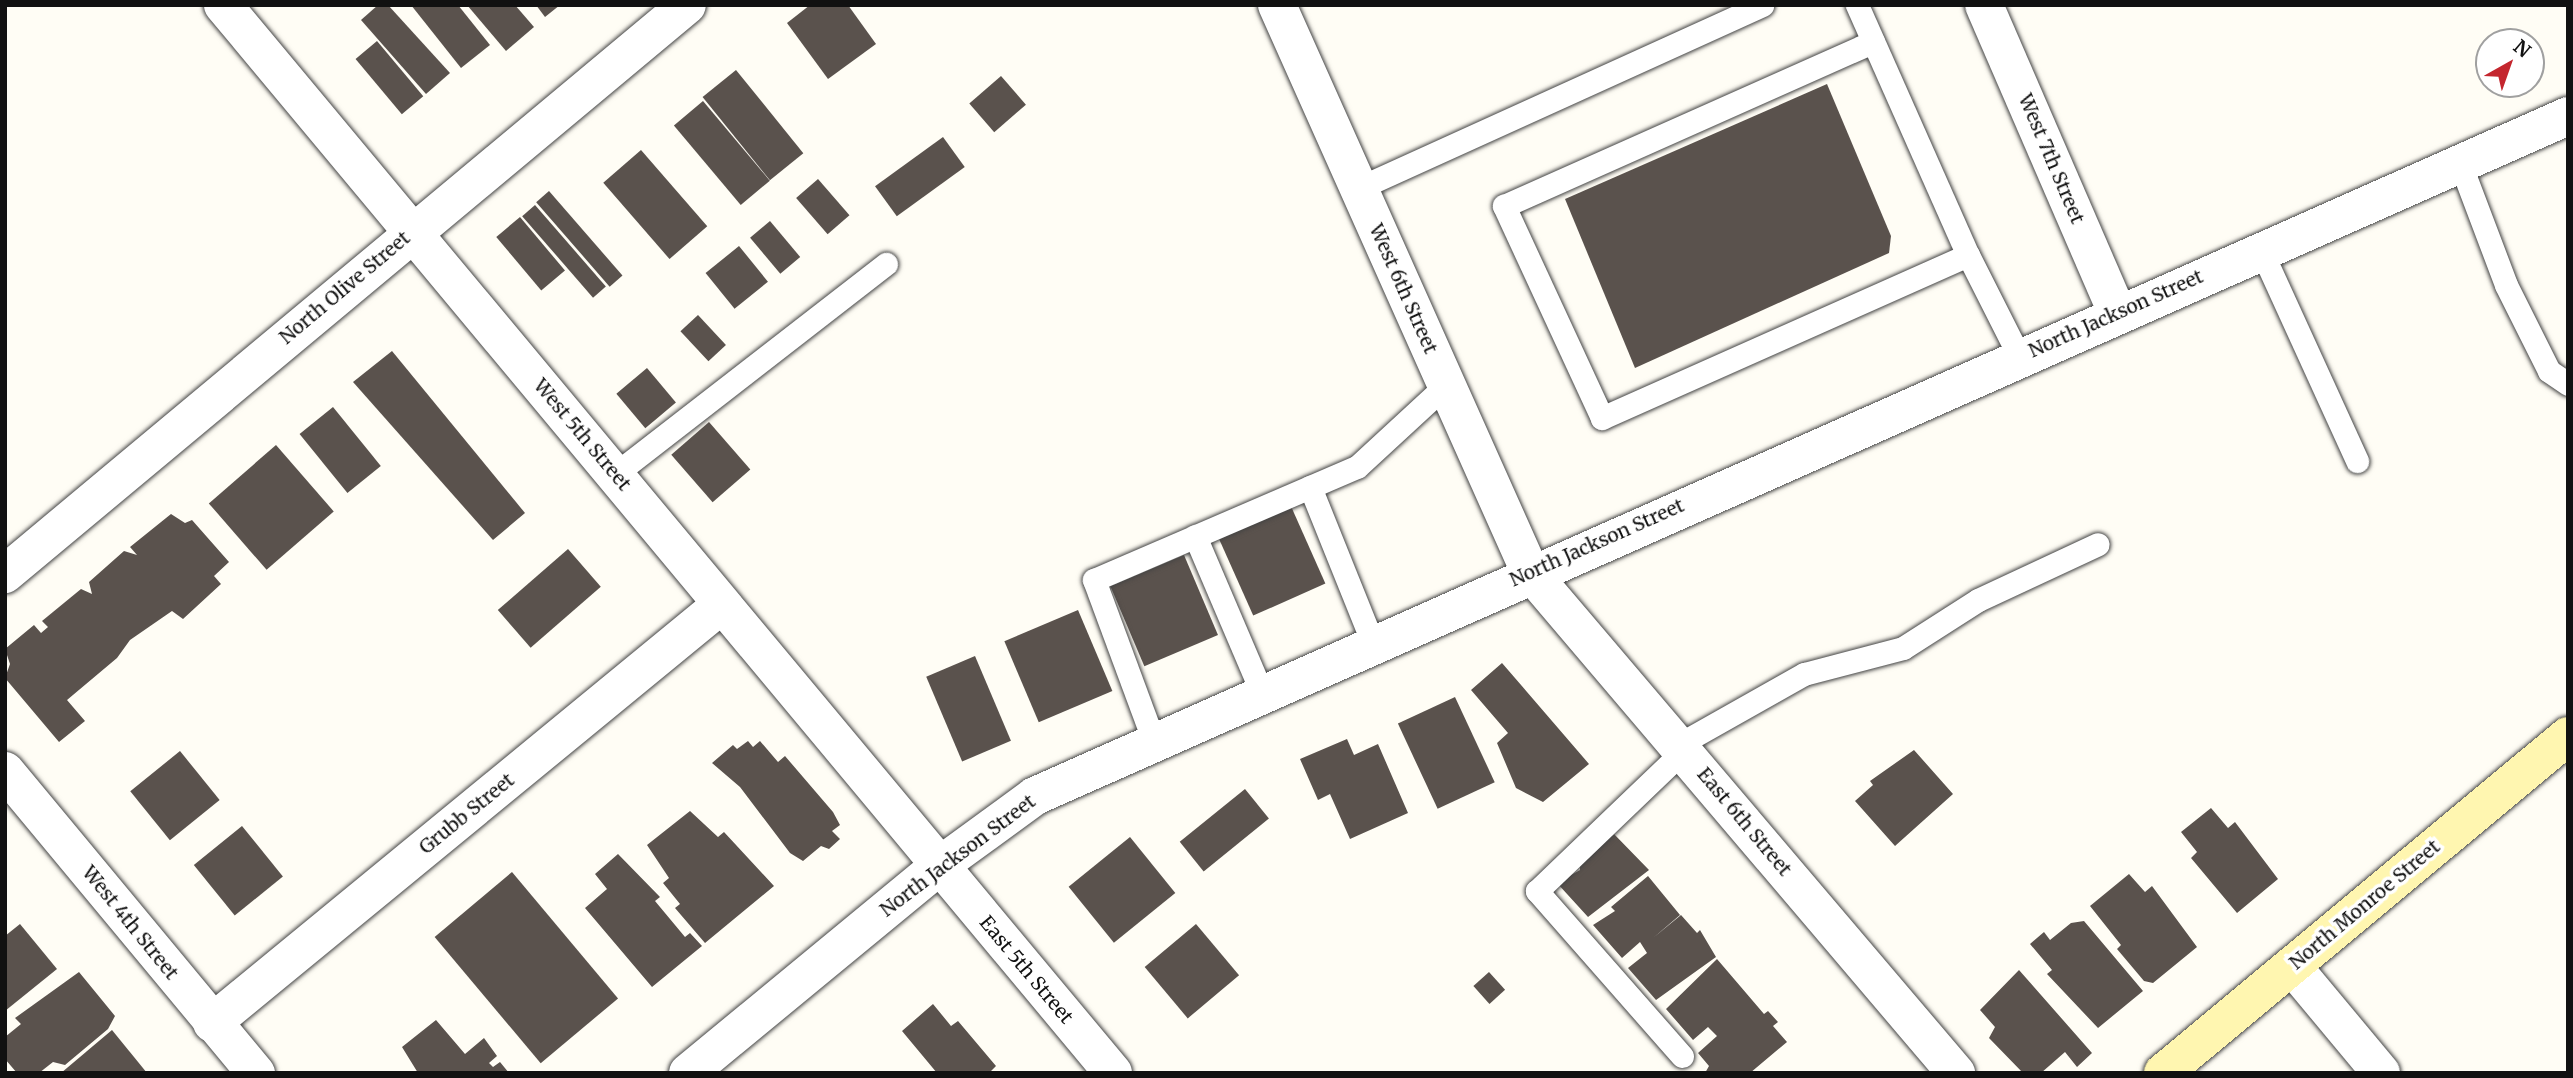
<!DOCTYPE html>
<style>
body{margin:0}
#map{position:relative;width:2573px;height:1078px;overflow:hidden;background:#fffdf5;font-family:Merriweather,serif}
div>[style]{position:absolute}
.building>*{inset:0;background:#5a524d;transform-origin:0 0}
.roads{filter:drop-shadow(0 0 2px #444) drop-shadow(0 0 2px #444)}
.lane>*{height:23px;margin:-11.5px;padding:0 11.5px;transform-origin:11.5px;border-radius:11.5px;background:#fff}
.street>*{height:38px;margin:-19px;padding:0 19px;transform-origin:19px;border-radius:19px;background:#fff}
.secondary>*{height:38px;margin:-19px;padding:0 19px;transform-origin:19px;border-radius:19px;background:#fff6b0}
span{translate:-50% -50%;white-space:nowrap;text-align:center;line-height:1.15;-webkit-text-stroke:7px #fff;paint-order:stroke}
.street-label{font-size:19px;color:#111}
.frame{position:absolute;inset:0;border:7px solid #111;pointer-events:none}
.north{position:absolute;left:2475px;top:28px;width:70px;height:70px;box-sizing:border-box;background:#fff;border:2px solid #a0a0a0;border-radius:50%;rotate:40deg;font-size:19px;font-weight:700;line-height:28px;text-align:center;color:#111}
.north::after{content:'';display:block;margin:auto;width:24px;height:32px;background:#c4262e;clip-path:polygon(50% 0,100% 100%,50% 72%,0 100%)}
</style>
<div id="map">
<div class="building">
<div style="clip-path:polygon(378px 5px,388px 5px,450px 73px,426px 94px,361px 20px)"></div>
<div style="clip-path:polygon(411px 5px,458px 5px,490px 45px,461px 68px)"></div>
<div style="clip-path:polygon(467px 5px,515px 5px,534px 27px,506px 51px)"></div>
<div style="clip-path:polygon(536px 5px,560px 5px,545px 17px)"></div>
<div style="clip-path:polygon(810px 5px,848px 5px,876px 44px,828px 79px,787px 23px)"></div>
<div style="left:377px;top:41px;width:72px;height:28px;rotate:50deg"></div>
<div style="left:736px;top:70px;width:107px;height:43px;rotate:51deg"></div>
<div style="left:1001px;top:76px;width:38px;height:42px;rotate:49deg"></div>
<div style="clip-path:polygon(1827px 84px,1891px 236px,1889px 253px,1635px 368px,1565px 199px)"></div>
<div style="left:703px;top:101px;width:104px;height:38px;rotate:50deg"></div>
<div style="left:943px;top:137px;width:37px;height:84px;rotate:54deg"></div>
<div style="left:641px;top:150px;width:101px;height:50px;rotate:49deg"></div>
<div style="left:818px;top:179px;width:48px;height:29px;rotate:49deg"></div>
<div style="left:549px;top:191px;width:112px;height:17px;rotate:49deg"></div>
<div style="left:535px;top:205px;width:108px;height:17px;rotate:49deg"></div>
<div style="left:520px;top:217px;width:70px;height:31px;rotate:50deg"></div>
<div style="left:770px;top:221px;width:47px;height:26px;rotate:50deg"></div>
<div style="left:739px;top:246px;width:46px;height:43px;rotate:51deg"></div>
<div style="left:698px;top:315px;width:41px;height:24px;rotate:47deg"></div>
<div style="clip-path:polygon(392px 351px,525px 513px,493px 540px,353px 382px)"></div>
<div style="left:647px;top:368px;width:45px;height:40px;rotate:50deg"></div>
<div style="left:333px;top:407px;width:76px;height:43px;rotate:51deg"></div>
<div style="left:709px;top:422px;width:63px;height:50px;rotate:49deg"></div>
<div style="left:276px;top:445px;width:88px;height:89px;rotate:49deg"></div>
<div style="left:1290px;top:504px;width:87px;height:79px;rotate:66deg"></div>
<div style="clip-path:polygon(171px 514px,185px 523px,192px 520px,229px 562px,214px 576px,221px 584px,183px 619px,172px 611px,130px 640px,117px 658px,67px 700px,85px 721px,59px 742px,5px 678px,10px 664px,5px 649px,34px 625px,41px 633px,48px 627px,42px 621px,81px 589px,92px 594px,89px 582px,124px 551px,137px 555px,130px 547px)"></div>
<div style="left:568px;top:549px;width:50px;height:93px;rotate:49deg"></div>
<div style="left:1184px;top:555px;width:87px;height:80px;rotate:67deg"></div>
<div style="left:1078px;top:610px;width:88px;height:80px;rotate:67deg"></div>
<div style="left:975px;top:656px;width:92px;height:53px;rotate:67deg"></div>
<div style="clip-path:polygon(1502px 663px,1589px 764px,1543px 802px,1516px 788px,1497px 743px,1508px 733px,1471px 690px)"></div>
<div style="left:1455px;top:697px;width:94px;height:63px;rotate:65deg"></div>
<div style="clip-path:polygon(1347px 739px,1354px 755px,1378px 744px,1408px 813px,1350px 839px,1330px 794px,1318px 800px,1300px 759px)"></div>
<div style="clip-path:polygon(748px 741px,753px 747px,760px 741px,778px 762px,785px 756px,833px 812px,840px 825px,832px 831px,840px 839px,829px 849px,821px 846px,803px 861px,790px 853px,740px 787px,712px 763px,733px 745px,737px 749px)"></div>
<div style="clip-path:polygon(1914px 750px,1953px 794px,1895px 846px,1855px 801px,1873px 785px,1870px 781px)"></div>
<div style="left:180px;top:751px;width:63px;height:64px;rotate:51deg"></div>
<div style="left:1245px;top:789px;width:38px;height:84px;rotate:51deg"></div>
<div style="clip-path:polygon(2211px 808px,2228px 828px,2235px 822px,2278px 879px,2237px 913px,2191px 858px,2197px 852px,2181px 832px)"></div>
<div style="clip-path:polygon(690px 811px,718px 837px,724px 832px,774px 886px,705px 943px,675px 908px,680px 904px,663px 883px,669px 878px,647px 845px)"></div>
<div style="left:242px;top:826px;width:65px;height:62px;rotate:51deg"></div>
<div style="clip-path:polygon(1613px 833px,1649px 870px,1588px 917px,1557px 883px,1580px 870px,1580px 861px)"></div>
<div style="left:1130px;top:837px;width:72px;height:79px;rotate:51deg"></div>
<div style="clip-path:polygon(618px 854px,660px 897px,655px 901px,685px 937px,690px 933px,702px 946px,652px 987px,585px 908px,607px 889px,595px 874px)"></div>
<div style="left:512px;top:872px;width:165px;height:101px;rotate:50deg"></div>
<div style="clip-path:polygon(2129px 874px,2145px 892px,2152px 886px,2197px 947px,2153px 983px,2144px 981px,2117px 949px,2121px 945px,2090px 906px)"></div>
<div style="clip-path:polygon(1648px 876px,1680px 915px,1653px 938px,1681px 915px,1697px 933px,1700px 930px,1716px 957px,1656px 1000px,1628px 968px,1647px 953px,1640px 942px,1622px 958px,1593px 925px,1615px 911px,1611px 907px)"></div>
<div style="clip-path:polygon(2084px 921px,2143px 991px,2098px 1028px,2047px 974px,2052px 970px,2030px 944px,2044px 932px,2050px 940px,2071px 923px)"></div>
<div style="clip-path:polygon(20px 924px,57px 969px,5px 1011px,5px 936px)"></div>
<div style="left:1196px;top:924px;width:67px;height:67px;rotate:50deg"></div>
<div style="clip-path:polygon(1717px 959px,1764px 1014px,1768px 1011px,1778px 1022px,1773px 1026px,1787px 1042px,1750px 1073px,1705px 1073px,1709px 1066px,1698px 1053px,1717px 1036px,1708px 1027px,1693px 1040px,1666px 1009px)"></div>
<div style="clip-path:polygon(2019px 970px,2092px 1053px,2077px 1067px,2065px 1052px,2041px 1073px,2023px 1073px,1989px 1038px,1995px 1027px,1980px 1010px)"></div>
<div style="clip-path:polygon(79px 972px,115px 1016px,108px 1029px,65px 1065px,53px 1062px,39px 1073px,17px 1073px,5px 1059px,5px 1037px,21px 1024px,15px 1018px)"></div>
<div style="left:1489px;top:972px;width:24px;height:21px;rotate:48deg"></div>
<div style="clip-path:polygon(933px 1004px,951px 1026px,958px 1021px,996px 1066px,989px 1073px,937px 1073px,902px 1031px)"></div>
<div style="clip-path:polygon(436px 1020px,465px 1054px,484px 1038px,497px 1056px,489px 1063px,493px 1067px,500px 1062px,509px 1073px,418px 1073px,402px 1047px)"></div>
<div style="clip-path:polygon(112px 1030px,147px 1073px,61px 1073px)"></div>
</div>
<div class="roads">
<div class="lane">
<div style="left:1857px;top:5px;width:274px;rotate:66.1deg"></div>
<div style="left:1968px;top:255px;width:401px;rotate:156deg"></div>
<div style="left:1602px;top:418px;width:234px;rotate:-114.8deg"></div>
<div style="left:1504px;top:206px;width:404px;rotate:-24deg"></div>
<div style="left:2460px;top:163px;width:130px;rotate:69.3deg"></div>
<div style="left:2506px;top:285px;width:96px;rotate:63.4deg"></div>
<div style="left:2549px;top:371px;width:23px;rotate:34deg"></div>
<div style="left:1359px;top:188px;width:443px;rotate:-24.4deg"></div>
<div style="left:2261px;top:250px;width:232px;rotate:65.5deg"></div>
<div style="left:1968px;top:255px;width:113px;rotate:63.2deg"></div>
<div style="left:615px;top:474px;width:343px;rotate:-37.8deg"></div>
<div style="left:1310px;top:487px;width:169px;rotate:68.1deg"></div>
<div style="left:1195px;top:536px;width:171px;rotate:66.9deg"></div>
<div style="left:1154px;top:742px;width:173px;rotate:-110.3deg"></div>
<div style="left:1094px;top:580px;width:286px;rotate:-23.3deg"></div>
<div style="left:1357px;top:467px;width:121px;rotate:-42.7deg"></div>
<div style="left:1678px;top:745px;width:145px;rotate:-29.4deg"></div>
<div style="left:1804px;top:674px;width:102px;rotate:-14.7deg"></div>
<div style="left:1903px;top:648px;width:89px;rotate:-32.6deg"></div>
<div style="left:1978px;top:600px;width:132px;rotate:-25deg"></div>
<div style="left:1682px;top:1056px;width:220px;rotate:-131.3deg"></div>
<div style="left:1537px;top:891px;width:202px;rotate:-43.8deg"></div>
</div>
<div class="street">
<div style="left:223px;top:5px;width:1390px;rotate:50.19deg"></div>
<div style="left:1277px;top:5px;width:621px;rotate:65.95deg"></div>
<div style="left:1530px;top:572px;width:658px;rotate:49.63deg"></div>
<div style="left:1984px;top:5px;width:335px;rotate:66.6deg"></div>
<div style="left:5px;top:574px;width:888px;rotate:-39.84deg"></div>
<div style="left:5px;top:771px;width:393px;rotate:50.3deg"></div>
<div style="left:2292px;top:966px;width:139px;rotate:50.2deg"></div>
<div style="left:212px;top:1023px;width:659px;rotate:-39.39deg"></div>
<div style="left:688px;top:1073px;width:325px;rotate:-39.5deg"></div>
<div style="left:939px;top:866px;width:119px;rotate:-36.1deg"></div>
<div style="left:1035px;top:796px;width:1677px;rotate:-23.92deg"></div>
</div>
<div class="secondary">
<div style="left:2163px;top:1073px;width:527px;rotate:-39.76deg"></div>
</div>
</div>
<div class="street-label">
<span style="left:2051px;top:159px;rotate:67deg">West 7th Street</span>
<span style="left:345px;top:288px;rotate:-40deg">North Olive Street</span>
<span style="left:1403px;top:289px;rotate:66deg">West 6th Street</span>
<span style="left:2116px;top:314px;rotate:-24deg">North Jackson Street</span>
<span style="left:582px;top:435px;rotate:50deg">West 5th Street</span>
<span style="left:1597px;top:543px;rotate:-24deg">North Jackson Street</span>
<span style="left:467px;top:814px;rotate:-39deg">Grubb Street</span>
<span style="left:1744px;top:822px;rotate:50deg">East 6th Street</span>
<span style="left:958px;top:856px;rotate:-37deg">North Jackson Street</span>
<span style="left:2365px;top:905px;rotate:-40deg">North Monroe Street</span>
<span style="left:130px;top:923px;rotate:51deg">West 4th Street</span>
<span style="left:1026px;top:970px;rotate:50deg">East 5th Street</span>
</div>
<div class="frame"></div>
<div class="north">N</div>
</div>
